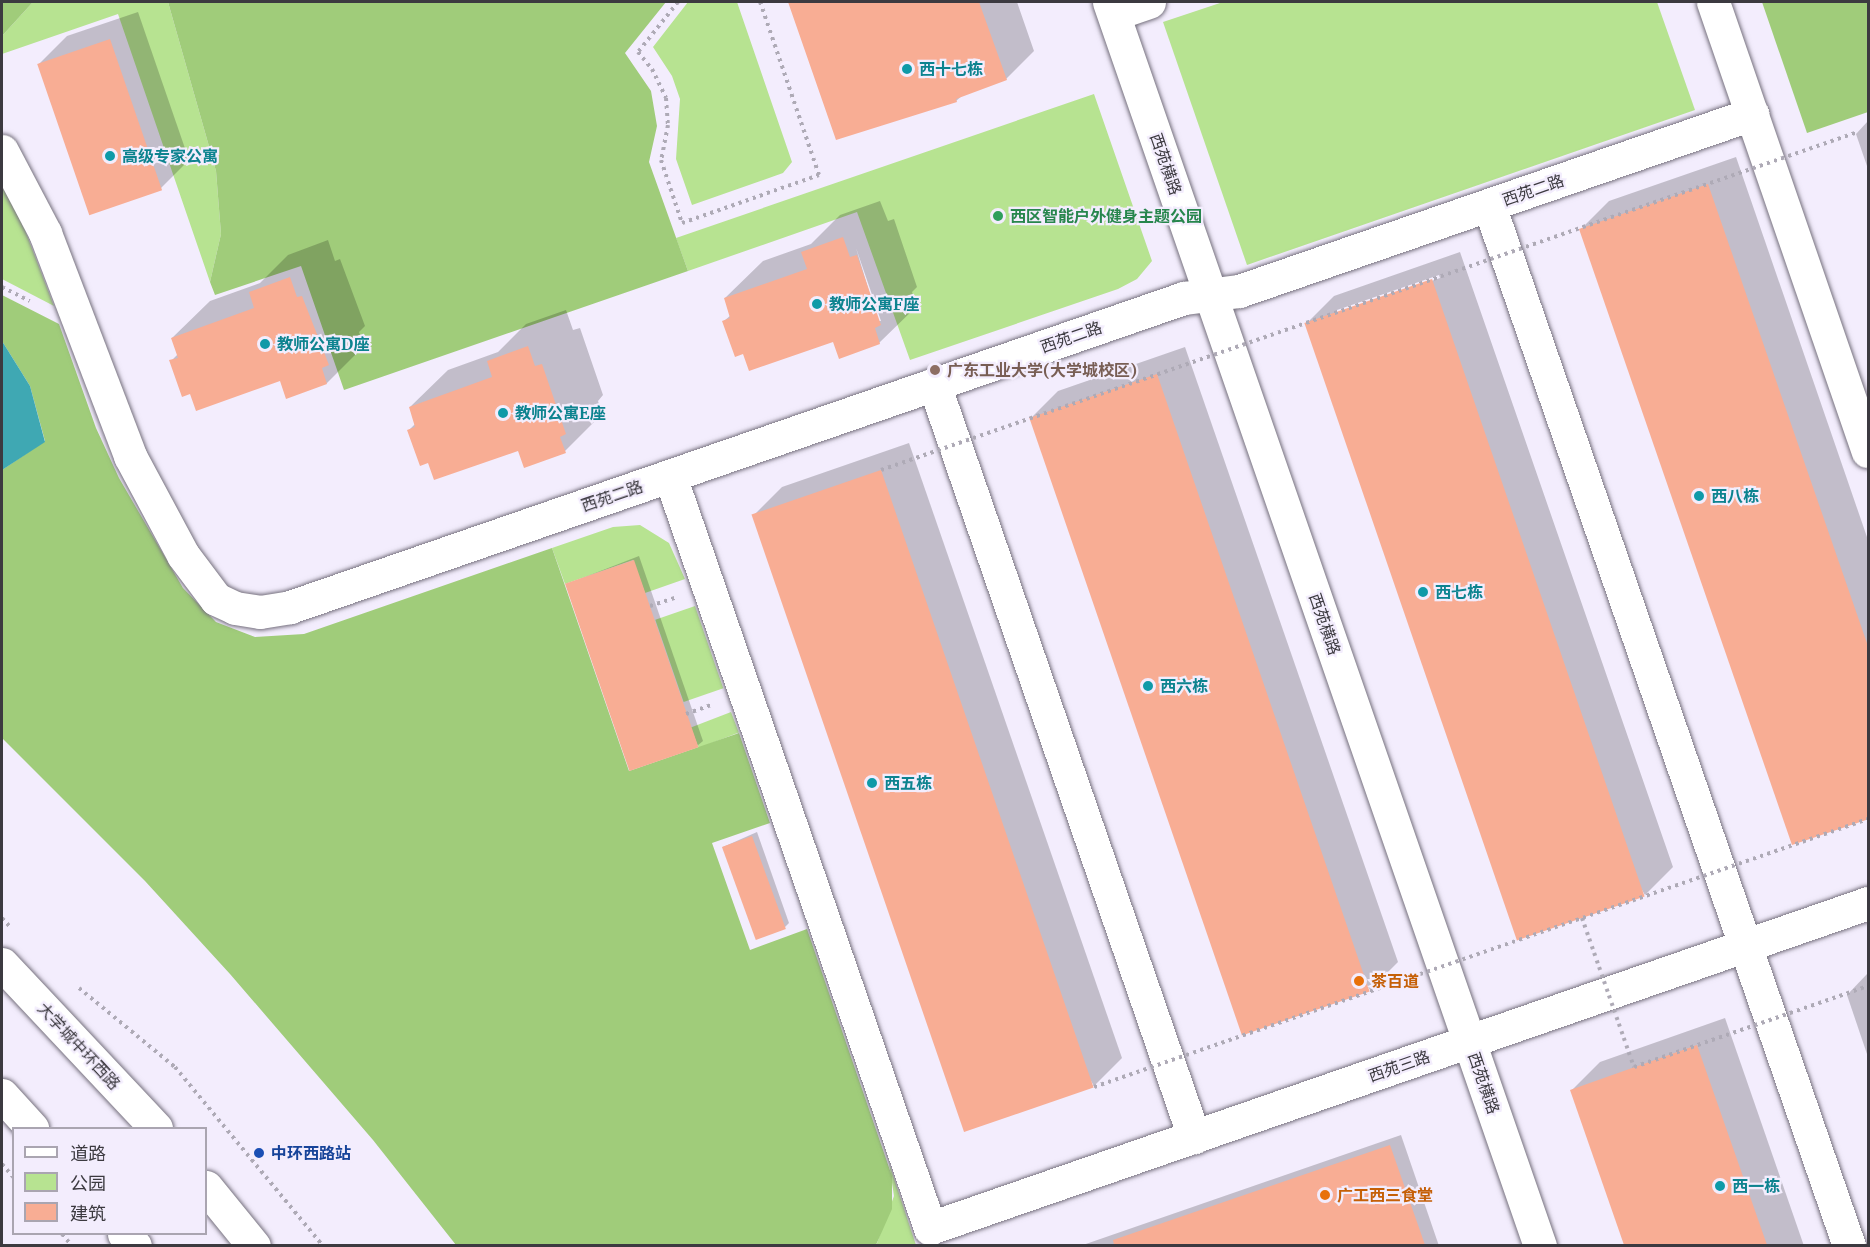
<!DOCTYPE html>
<meta charset="utf-8">
<style>
body{margin:0}
#map{position:relative;width:1870px;height:1247px;overflow:hidden;background:#f3edfd;font-family:Merriweather,"Noto Sans SC",serif}
div>[style]{position:absolute}
.green>*{inset:0;background:#b7e391;transform-origin:0 0}
.forest>*{inset:0;background:#a0cc7a}
.water>*{inset:0;background:#3fa8b3}
.shadow>*{inset:0;background:#0003}
.building>*{inset:0;background:#f8ad94;transform-origin:0 0}
.path>*{height:4px;margin-top:-2px;transform-origin:0;background:repeating-linear-gradient(90deg,#aeaab6 0 3px,transparent 0 7.5px)}
.roads{filter:drop-shadow(0 0 2px #76717e) drop-shadow(0 0 2px #76717e)}
.minor>*{height:33px;margin:-16.5px;padding:0 16.5px;transform-origin:16.5px;border-radius:16.5px;background:#fff}
.major>*{height:33px;margin:-16.5px;padding:0 16.5px;transform-origin:16.5px;border-radius:16.5px;background:#fff}
.path-bridge>*{height:4px;margin-top:-2px;transform-origin:0;background:repeating-linear-gradient(90deg,#aeaab6 0 3px,transparent 0 7.5px)}
.dots>*{width:16px;height:16px;translate:-50% -50%;box-sizing:border-box;border:3px solid #f3edfd;border-radius:50%}
span{translate:-50% -50%;white-space:nowrap;text-align:center;line-height:1.15;-webkit-text-stroke:4.5px #f3edfd;paint-order:stroke}
.culture-label{font-size:16px;color:#0d838f;font-weight:700}
.left{translate:0 -50%;text-align:left}
.street-label{font-size:16px;color:#3c3a40}
.leisure-label{font-size:16px;color:#27864d;font-weight:700}
.education-label{font-size:16px;color:#785e54;font-weight:700}
.food-label{font-size:16px;color:#c56008;font-weight:700}
.transit-label{font-size:16px;color:#164399;font-weight:700}
.frame{position:absolute;inset:0;border:3px solid #3c3a40;pointer-events:none}
.legend{position:absolute;left:12px;top:1127px;width:195px;height:108px;box-sizing:border-box;background:#f3edfd;border:2px solid #aaa5b1;margin:0;padding:8px 10px;list-style:none;font-size:18px;color:#3c3a40}
.legend li{display:flex;align-items:center;gap:12px;height:30px}
.legend b{width:30px;border:2px solid #aaa5b1}
</style>
<div id="map">
<div class="green">
<div style="clip-path:polygon(33px 2px,168px 2px,216px 171px,221px 234px,210px 282px,118px 14px,2px 54px,2px 36px)"></div>
<div style="clip-path:polygon(688px 2px,737px 2px,792px 162px,783px 173px,692px 205px,676px 159px,680px 99px,672px 76px,653px 47px)"></div>
<div style="clip-path:polygon(1223px 2px,1657px 2px,1695px 110px,1247px 265px,1163px 22px)"></div>
<div style="clip-path:polygon(1094px 94px,1152px 261px,1137px 279px,1118px 289px,910px 360px,857px 212px,688px 271px,676px 238px)"></div>
<div style="clip-path:polygon(2px 185px,25px 230px,54px 306px,2px 279px)"></div>
<div style="clip-path:polygon(640px 525px,669px 543px,685px 579px,645px 593px,633px 560px,565px 584px,552px 548px,613px 527px)"></div>
<div style="left:695px;top:606px;width:87px;height:42px;rotate:71deg"></div>
<div style="left:731px;top:712px;width:22px;height:43px;rotate:69deg"></div>
<div style="clip-path:polygon(889px 1163px,915px 1242px,916px 1245px,876px 1246px,894px 1196px)"></div>
</div>
<div class="forest">
<div style="clip-path:polygon(2px 2px,33px 2px,2px 36px)"></div>
<div style="clip-path:polygon(168px 2px,666px 2px,625px 53px,651px 91px,657px 126px,649px 162px,688px 271px,344px 390px,301px 266px,215px 295px,210px 282px,221px 234px,216px 171px)"></div>
<div style="clip-path:polygon(1762px 2px,1868px 2px,1868px 112px,1807px 133px)"></div>
<div style="clip-path:polygon(2px 295px,59px 324px,96px 428px,119px 478px,183px 588px,216px 622px,255px 637px,304px 634px,552px 548px,629px 771px,739px 733px,770px 823px,712px 843px,750px 950px,807px 929px,892px 1176px,892px 1209px,876px 1245px,456px 1245px,373px 1140px,230px 974px,145px 881px,2px 738px,2px 470px,45px 441px,30px 386px,2px 341px)"></div>
</div>
<div class="water">
<div style="clip-path:polygon(2px 341px,30px 386px,45px 442px,2px 470px)"></div>
</div>
<div class="shadow">
<div style="clip-path:polygon(789px 2px,1017px 2px,1034px 51px,1006px 79px,963px 95px,956px 101px,837px 138px)"></div>
<div style="clip-path:polygon(138px 12px,189px 160px,161px 188px,39px 64px,67px 36px)"></div>
<div style="clip-path:polygon(1868px 121px,1868px 169px,1856px 134px)"></div>
<div style="clip-path:polygon(1736px 157px,1868px 540px,1868px 817px,1581px 229px,1609px 201px)"></div>
<div style="clip-path:polygon(evenodd,880px 201px,888px 221px,894px 219px,917px 287px,912px 292px,917px 306px,879px 343px,834px 340px,744px 352px,724px 321px,731px 315px,725px 298px,763px 261px,811px 244px,840px 215px,880px 201px,856px 248px,881px 321px,878px 321px,856px 248px)"></div>
<div style="clip-path:polygon(328px 240px,335px 261px,340px 259px,365px 326px,359px 332px,364px 346px,327px 383px,281px 379px,191px 392px,171px 361px,178px 354px,172px 338px,210px 301px,260px 283px,288px 255px)"></div>
<div style="clip-path:polygon(evenodd,1460px 252px,1673px 867px,1645px 895px,1306px 324px,1334px 296px,1460px 252px,1439px 275px,1440px 278px,1337px 314px,1337px 310px,1439px 275px)"></div>
<div style="clip-path:polygon(566px 310px,573px 330px,580px 328px,603px 395px,598px 401px,602px 414px,565px 451px,519px 449px,429px 461px,409px 430px,416px 423px,410px 407px,448px 370px,498px 352px,526px 324px)"></div>
<div style="clip-path:polygon(1185px 347px,1398px 962px,1370px 990px,1030px 419px,1058px 391px)"></div>
<div style="clip-path:polygon(909px 443px,1122px 1058px,1094px 1086px,754px 515px,782px 487px)"></div>
<div style="clip-path:polygon(639px 556px,703px 741px,697px 746px,567px 584px)"></div>
<div style="clip-path:polygon(757px 832px,789px 923px,784px 928px,723px 847px)"></div>
<div style="clip-path:polygon(1868px 973px,1868px 1057px,1847px 995px)"></div>
<div style="clip-path:polygon(1725px 1018px,1804px 1246px,1625px 1246px,1572px 1090px,1600px 1062px)"></div>
<div style="clip-path:polygon(1401px 1135px,1439px 1246px,1080px 1246px)"></div>
</div>
<div class="building">
<div style="clip-path:polygon(788px 2px,979px 2px,1007px 80px,956px 99px,957px 102px,836px 140px)"></div>
<div style="left:110px;top:39px;width:160px;height:77px;rotate:71deg"></div>
<div style="clip-path:polygon(1708px 184px,1869px 649px,1869px 819px,1792px 845px,1579px 229px)"></div>
<div style="clip-path:polygon(843px 237px,850px 257px,857px 255px,881px 325px,875px 328px,880px 344px,839px 359px,833px 342px,749px 371px,743px 354px,735px 357px,722px 321px,730px 318px,724px 298px,807px 269px,801px 252px)"></div>
<div style="clip-path:polygon(290px 277px,297px 297px,302px 296px,329px 365px,322px 368px,327px 384px,286px 399px,280px 381px,196px 411px,190px 394px,182px 397px,169px 360px,178px 358px,171px 338px,254px 308px,249px 292px)"></div>
<div style="left:1432px;top:279px;width:653px;height:135px;rotate:71deg"></div>
<div style="clip-path:polygon(528px 346px,535px 366px,542px 364px,566px 434px,560px 437px,566px 453px,524px 468px,518px 451px,434px 480px,428px 463px,420px 466px,407px 430px,415px 427px,409px 407px,492px 377px,487px 361px)"></div>
<div style="left:1157px;top:374px;width:653px;height:135px;rotate:71deg"></div>
<div style="left:881px;top:470px;width:653px;height:137px;rotate:71deg"></div>
<div style="left:634px;top:560px;width:198px;height:73px;rotate:71deg"></div>
<div style="left:752px;top:836px;width:99px;height:32px;rotate:70deg"></div>
<div style="clip-path:polygon(1697px 1045px,1767px 1245px,1624px 1245px,1570px 1090px)"></div>
<div style="clip-path:polygon(1390px 1145px,1425px 1245px,1114px 1245px,1113px 1240px)"></div>
</div>
<div class="path">
<div style="left:678px;top:2px;width:64px;rotate:128.7deg"></div>
<div style="left:638px;top:52px;width:22px;rotate:51deg"></div>
<div style="left:652px;top:69px;width:32px;rotate:64deg"></div>
<div style="left:666px;top:98px;width:27px;rotate:86deg"></div>
<div style="left:668px;top:125px;width:36px;rotate:101deg"></div>
<div style="left:661px;top:160px;width:66px;rotate:71.6deg"></div>
<div style="left:682px;top:223px;width:145px;rotate:-19.3deg"></div>
<div style="left:819px;top:175px;width:183px;rotate:-108.8deg"></div>
<div style="left:2px;top:287px;width:31px;rotate:27deg"></div>
<div style="left:650px;top:606px;width:26px;rotate:-18deg"></div>
<div style="left:686px;top:714px;width:27px;rotate:-20deg"></div>
<div style="left:2px;top:918px;width:12px;rotate:48deg"></div>
<div style="left:79px;top:988px;width:124px;rotate:39.5deg"></div>
<div style="left:175px;top:1067px;width:232px;rotate:50.4deg"></div>
<div style="left:2px;top:1164px;width:18px;rotate:49deg"></div>
<div style="left:62px;top:1234px;width:16px;rotate:50deg"></div>
</div>
<div class="roads">
<div class="minor">
<div style="left:1109px;top:2px;width:1317px;rotate:70.89deg"></div>
<div style="left:1713px;top:2px;width:475px;rotate:71deg"></div>
<div style="left:1114px;top:14px;width:37px;rotate:-19deg"></div>
<div style="left:2px;top:151px;width:93px;rotate:62.3deg"></div>
<div style="left:45px;top:233px;width:239px;rotate:69.1deg"></div>
<div style="left:130px;top:456px;width:112px;rotate:61.8deg"></div>
<div style="left:183px;top:555px;width:55px;rotate:53.1deg"></div>
<div style="left:216px;top:599px;width:21px;rotate:25deg"></div>
<div style="left:235px;top:608px;width:25px;rotate:9deg"></div>
<div style="left:260px;top:612px;width:30px;rotate:-9deg"></div>
<div style="left:290px;top:607px;width:946px;rotate:-19.07deg"></div>
<div style="left:1184px;top:298px;width:55px;rotate:-7.3deg"></div>
<div style="left:1239px;top:291px;width:543px;rotate:-19.04deg"></div>
<div style="left:1489px;top:205px;width:1101px;rotate:70.92deg"></div>
<div style="left:934px;top:384px;width:797px;rotate:70.95deg"></div>
<div style="left:670px;top:476px;width:796px;rotate:70.93deg"></div>
<div style="left:930px;top:1228px;width:993px;rotate:-19.11deg"></div>
</div>
<div class="major">
<div style="left:2px;top:964px;width:225px;rotate:46.8deg"></div>
<div style="left:2px;top:1095px;width:45px;rotate:47.7deg"></div>
<div style="left:206px;top:1187px;width:76px;rotate:50.9deg"></div>
<div style="left:124px;top:1234px;width:16px;rotate:47deg"></div>
</div>
</div>
<div class="path-bridge">
<div style="left:881px;top:470px;width:1031px;rotate:-19.09deg"></div>
<div style="left:1582px;top:918px;width:158px;rotate:70.8deg"></div>
<div style="left:1634px;top:1067px;width:248px;rotate:-19.1deg"></div>
<div style="left:1094px;top:1087px;width:819px;rotate:-19.1deg"></div>
</div>
<div class="dots">
<div style="left:907px;top:69px;background:#0f9aa8"></div>
<div style="left:110px;top:156px;background:#0f9aa8"></div>
<div style="left:998px;top:216px;background:#2e9e5b"></div>
<div style="left:817px;top:304px;background:#0f9aa8"></div>
<div style="left:265px;top:344px;background:#0f9aa8"></div>
<div style="left:935px;top:370px;background:#8d6e63"></div>
<div style="left:503px;top:413px;background:#0f9aa8"></div>
<div style="left:1699px;top:496px;background:#0f9aa8"></div>
<div style="left:1423px;top:592px;background:#0f9aa8"></div>
<div style="left:1148px;top:686px;background:#0f9aa8"></div>
<div style="left:872px;top:783px;background:#0f9aa8"></div>
<div style="left:1359px;top:981px;background:#e8710a"></div>
<div style="left:259px;top:1153px;background:#1a4fb4"></div>
<div style="left:1720px;top:1186px;background:#0f9aa8"></div>
<div style="left:1325px;top:1195px;background:#e8710a"></div>
</div>
<div class="culture-label">
<span class="left" style="left:919px;top:69px">西十七栋</span>
<span class="left" style="left:122px;top:156px">高级专家公寓</span>
<span class="left" style="left:829px;top:304px">教师公寓F座</span>
<span class="left" style="left:277px;top:344px">教师公寓D座</span>
<span class="left" style="left:515px;top:413px">教师公寓E座</span>
<span class="left" style="left:1711px;top:496px">西八栋</span>
<span class="left" style="left:1435px;top:592px">西七栋</span>
<span class="left" style="left:1160px;top:686px">西六栋</span>
<span class="left" style="left:884px;top:783px">西五栋</span>
<span class="left" style="left:1732px;top:1186px">西一栋</span>
</div>
<div class="street-label">
<span style="left:1166px;top:164px;rotate:71deg">西苑横路</span>
<span style="left:1533px;top:190px;rotate:-19deg">西苑二路</span>
<span style="left:1071px;top:337px;rotate:-19deg">西苑二路</span>
<span style="left:612px;top:496px;rotate:-19deg">西苑二路</span>
<span style="left:1325px;top:624px;rotate:71deg">西苑横路</span>
<span style="left:79px;top:1046px;rotate:47deg">大学城中环西路</span>
<span style="left:1399px;top:1066px;rotate:-19deg">西苑三路</span>
<span style="left:1484px;top:1083px;rotate:71deg">西苑横路</span>
</div>
<div class="leisure-label">
<span class="left" style="left:1010px;top:216px">西区智能户外健身主题公园</span>
</div>
<div class="education-label">
<span class="left" style="left:947px;top:370px">广东工业大学(大学城校区)</span>
</div>
<div class="food-label">
<span class="left" style="left:1371px;top:981px">茶百道</span>
<span class="left" style="left:1337px;top:1195px">广工西三食堂</span>
</div>
<div class="transit-label">
<span class="left" style="left:271px;top:1153px">中环西路站</span>
</div>
<div class="frame"></div>
<ul class="legend">
<li><b style="height:8px;background:#fff"></b>道路</li>
<li><b style="height:16px;background:#b7e391"></b>公园</li>
<li><b style="height:16px;background:#f8ad94"></b>建筑</li>
</ul>
</div>
